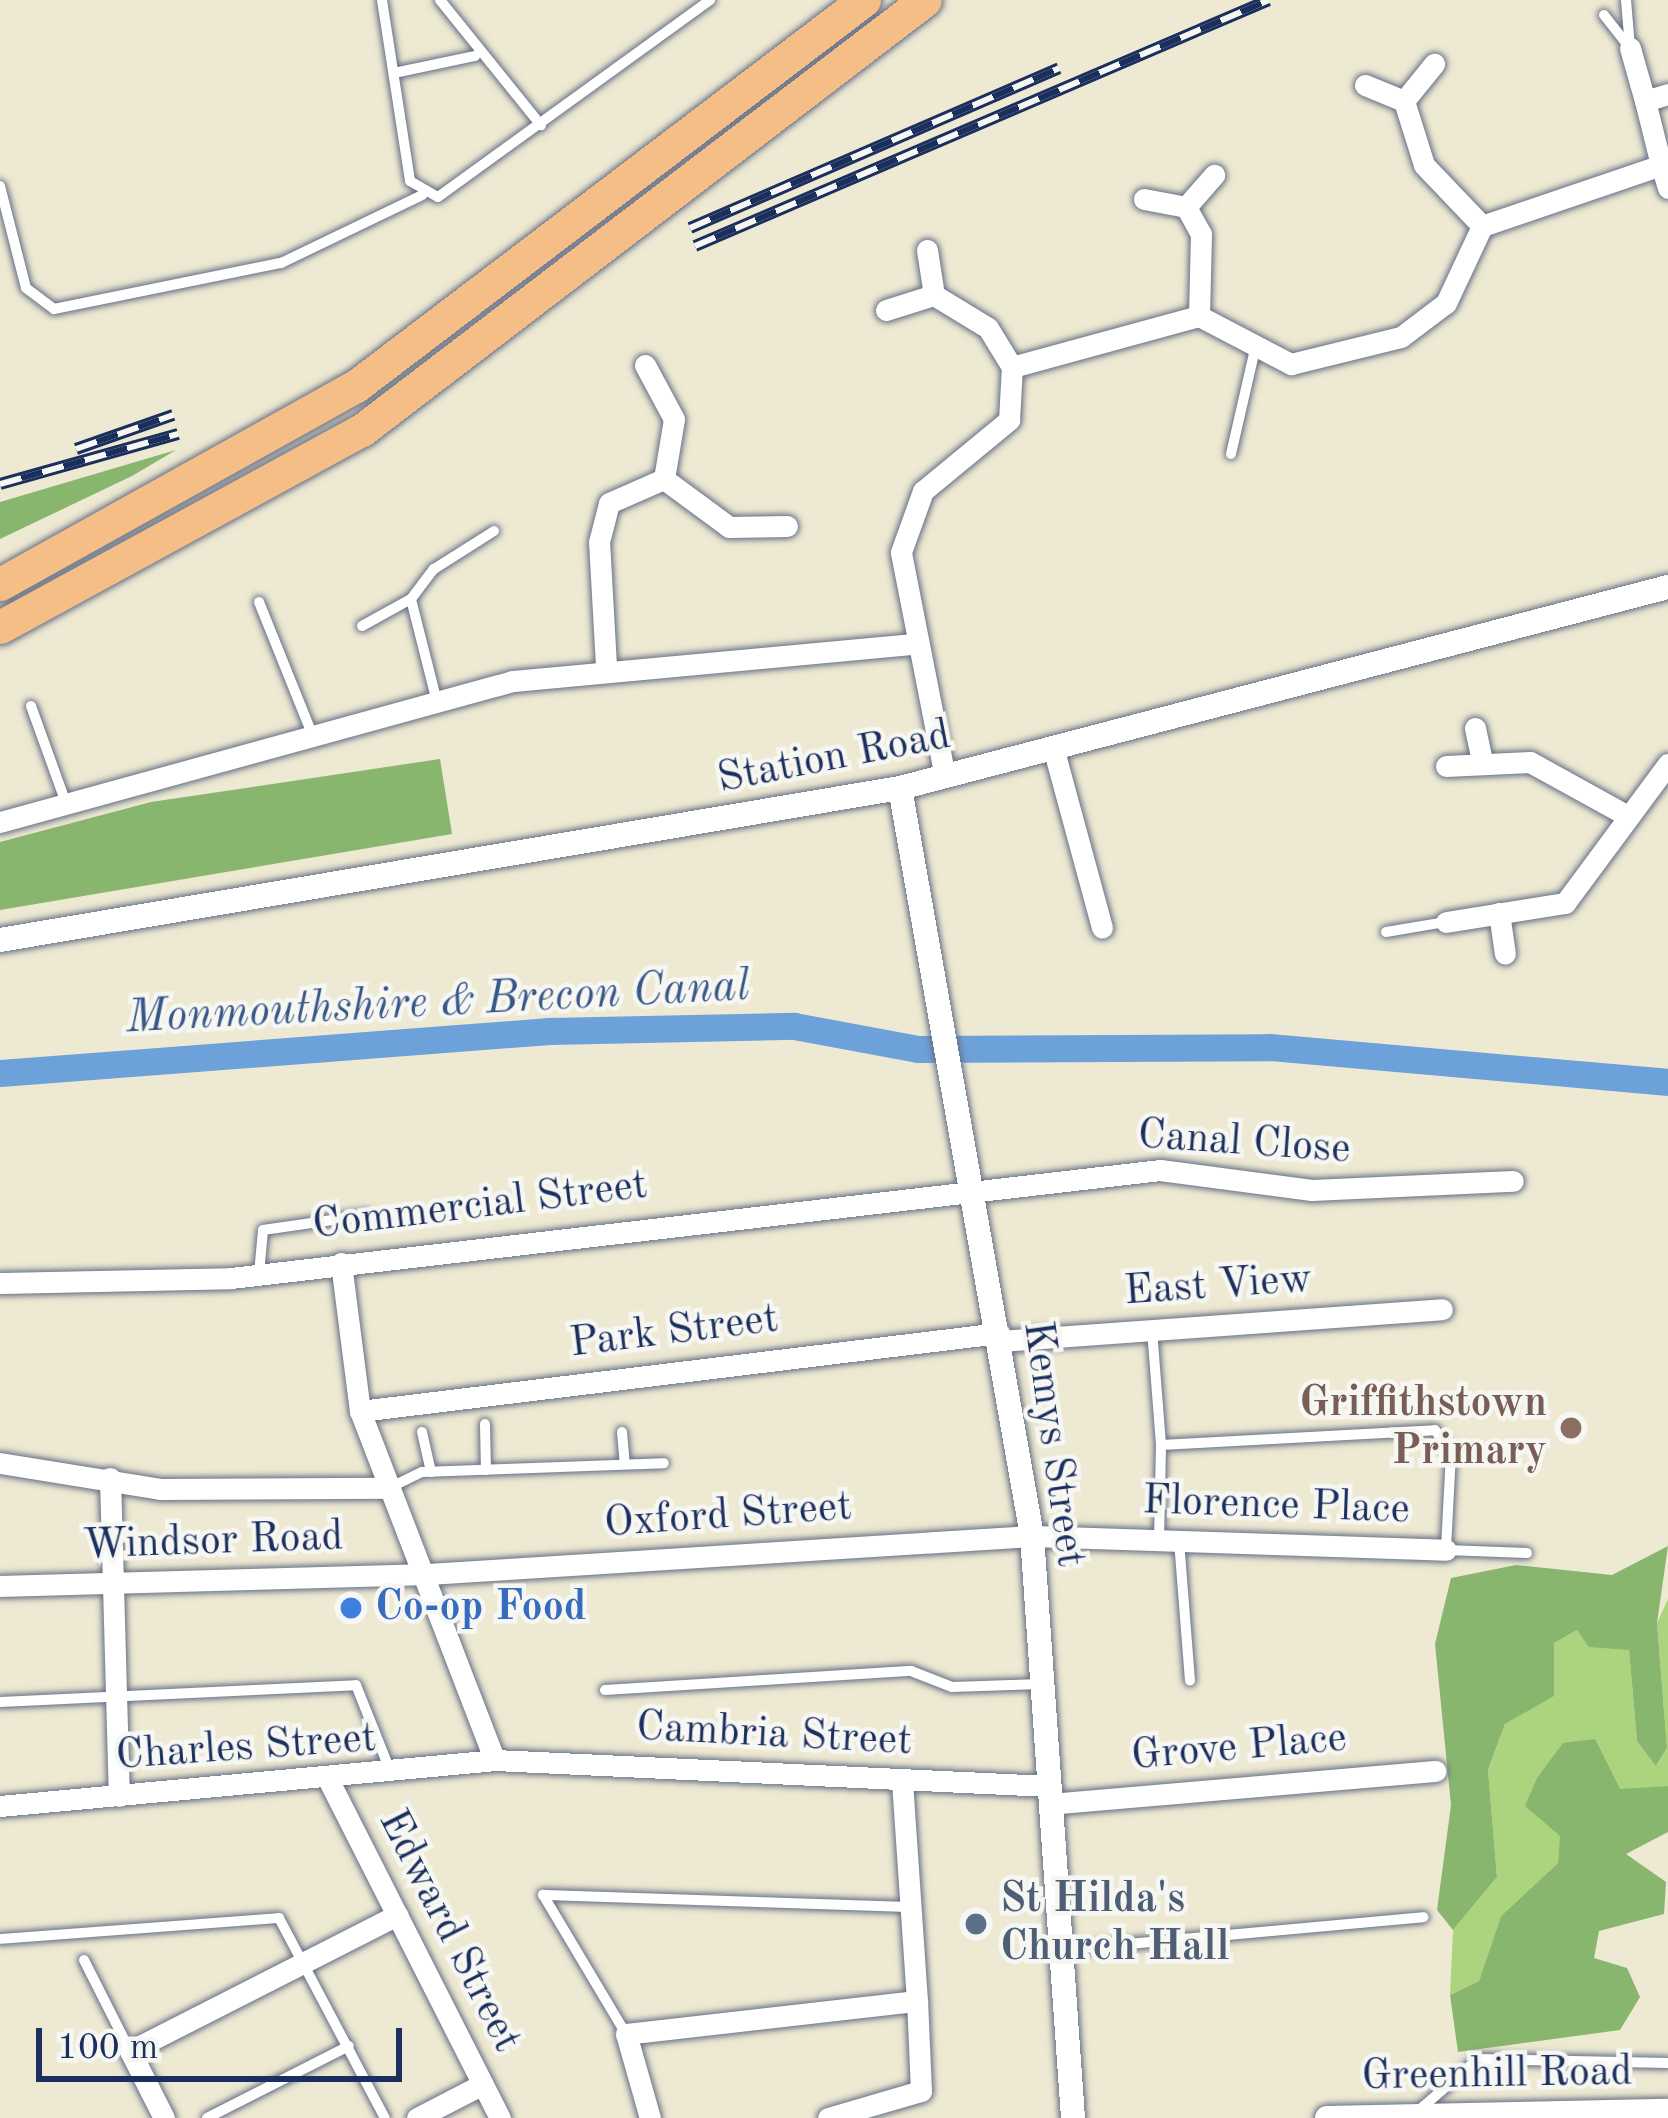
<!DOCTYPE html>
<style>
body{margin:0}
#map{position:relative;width:1668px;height:2118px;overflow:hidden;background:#eee9d2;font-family:"Old Standard TT",serif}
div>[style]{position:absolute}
.green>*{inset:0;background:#acd47f}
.forest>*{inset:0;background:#89b66e}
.canal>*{height:27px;margin:-13.5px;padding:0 13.5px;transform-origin:13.5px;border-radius:13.5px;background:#6da1d9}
.roads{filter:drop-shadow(0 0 3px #657087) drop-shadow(0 0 3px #657087)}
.service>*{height:10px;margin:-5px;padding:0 5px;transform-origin:5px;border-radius:5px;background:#fff}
.minor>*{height:21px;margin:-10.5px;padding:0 10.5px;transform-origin:10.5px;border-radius:10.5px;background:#fff}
.tertiary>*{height:24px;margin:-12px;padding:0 12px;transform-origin:12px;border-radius:12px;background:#fff}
.trunk>*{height:33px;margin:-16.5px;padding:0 16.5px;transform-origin:16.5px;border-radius:16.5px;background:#f6be87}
.rail>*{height:12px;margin-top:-6px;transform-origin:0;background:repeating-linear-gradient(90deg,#f6f6f2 0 22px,#1b2f5e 0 44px);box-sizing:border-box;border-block:3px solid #1b2f5e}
.dots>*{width:33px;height:33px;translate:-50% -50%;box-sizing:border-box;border:6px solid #f6f6f2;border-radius:50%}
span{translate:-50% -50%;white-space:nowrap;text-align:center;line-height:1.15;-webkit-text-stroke:9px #f6f6f2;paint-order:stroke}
.street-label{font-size:42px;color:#1b2f5e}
.education-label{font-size:42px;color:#785e54;font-weight:700}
.right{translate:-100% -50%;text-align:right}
.shop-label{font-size:42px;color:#366cbe;font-weight:700}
.left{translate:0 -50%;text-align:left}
.service-label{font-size:42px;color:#4e5e75;font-weight:700}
.water-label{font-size:45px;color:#385789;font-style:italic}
.scale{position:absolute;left:36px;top:2028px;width:366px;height:54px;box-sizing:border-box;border:6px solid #1b2f5e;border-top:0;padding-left:15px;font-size:36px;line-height:42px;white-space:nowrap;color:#1b2f5e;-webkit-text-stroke:9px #f6f6f2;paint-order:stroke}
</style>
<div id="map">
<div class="green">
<div style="clip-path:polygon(1668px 1599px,1668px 1786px,1620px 1790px,1561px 1836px,1558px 1863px,1501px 1916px,1479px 1981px,1450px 1995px,1453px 1930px,1497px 1877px,1488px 1771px,1505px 1724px,1553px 1696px,1554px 1643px,1577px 1630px,1629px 1650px,1637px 1741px,1657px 1765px,1667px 1748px,1657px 1623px)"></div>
</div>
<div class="forest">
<div style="clip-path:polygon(176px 450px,132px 476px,0 539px,0 502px)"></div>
<div style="clip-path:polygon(440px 759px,452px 834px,0 910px,0 842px,151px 802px)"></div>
<div style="clip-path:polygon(1668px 1546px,1657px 1623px,1667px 1748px,1656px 1766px,1637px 1741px,1629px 1650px,1589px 1647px,1577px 1630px,1554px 1643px,1554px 1696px,1505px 1724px,1488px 1770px,1497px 1877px,1453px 1930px,1437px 1910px,1451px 1805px,1435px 1644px,1451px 1578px,1516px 1565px,1612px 1575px)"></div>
<div style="clip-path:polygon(1595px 1739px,1620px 1789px,1668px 1786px,1668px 1832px,1626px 1854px,1666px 1882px,1664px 1914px,1599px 1931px,1594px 1958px,1627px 1968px,1640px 1997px,1620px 2030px,1458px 2052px,1450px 1995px,1479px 1981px,1501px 1916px,1558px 1863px,1560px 1836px,1525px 1806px,1537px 1778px,1563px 1743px)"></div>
</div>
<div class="canal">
<div style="left:0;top:1073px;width:551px;rotate:-4.37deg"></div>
<div style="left:549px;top:1031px;width:245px;rotate:-1.2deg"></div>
<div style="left:794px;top:1026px;width:126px;rotate:10.5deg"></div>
<div style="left:918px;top:1049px;width:351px;rotate:-0.3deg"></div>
<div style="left:1269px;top:1047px;width:401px;rotate:5deg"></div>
</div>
<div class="roads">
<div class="service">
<div style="left:382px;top:0;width:183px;rotate:81.2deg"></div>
<div style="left:410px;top:181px;width:32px;rotate:30deg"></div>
<div style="left:438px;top:197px;width:336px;rotate:-35.9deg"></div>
<div style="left:440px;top:0;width:161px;rotate:51.1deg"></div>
<div style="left:1626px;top:0;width:48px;rotate:85.2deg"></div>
<div style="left:1604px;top:15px;width:42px;rotate:51.8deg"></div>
<div style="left:394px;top:73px;width:83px;rotate:-11.9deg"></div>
<div style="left:0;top:186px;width:105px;rotate:75.7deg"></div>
<div style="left:26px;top:288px;width:35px;rotate:37deg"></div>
<div style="left:54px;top:309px;width:232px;rotate:-11.5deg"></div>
<div style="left:281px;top:263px;width:157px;rotate:-25.7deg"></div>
<div style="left:1231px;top:454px;width:108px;rotate:-77.1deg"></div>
<div style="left:259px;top:602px;width:142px;rotate:68.1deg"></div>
<div style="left:362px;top:626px;width:56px;rotate:-28.9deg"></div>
<div style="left:436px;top:698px;width:102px;rotate:-104.2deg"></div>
<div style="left:411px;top:599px;width:38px;rotate:-53deg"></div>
<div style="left:434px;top:569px;width:71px;rotate:-32.3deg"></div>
<div style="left:31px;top:706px;width:103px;rotate:70.2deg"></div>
<div style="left:1386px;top:932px;width:61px;rotate:-9.5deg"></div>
<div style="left:259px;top:1274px;width:44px;rotate:-84.8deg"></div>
<div style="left:263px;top:1230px;width:105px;rotate:-8.2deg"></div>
<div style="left:1152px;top:1330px;width:115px;rotate:85.5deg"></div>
<div style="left:485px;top:1424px;width:46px;rotate:88.8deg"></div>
<div style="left:422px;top:1432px;width:41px;rotate:77.3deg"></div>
<div style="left:622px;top:1432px;width:32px;rotate:85deg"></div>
<div style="left:389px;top:1488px;width:37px;rotate:-26deg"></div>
<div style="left:422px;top:1472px;width:242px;rotate:-2.1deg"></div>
<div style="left:1159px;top:1541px;width:96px;rotate:-88.8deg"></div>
<div style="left:1161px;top:1445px;width:274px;rotate:-3.1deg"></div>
<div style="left:1435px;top:1430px;width:28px;rotate:55deg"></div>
<div style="left:1451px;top:1453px;width:97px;rotate:93deg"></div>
<div style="left:1446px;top:1550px;width:81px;rotate:2.1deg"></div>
<div style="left:1179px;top:1541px;width:140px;rotate:85.5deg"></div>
<div style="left:605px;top:1690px;width:307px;rotate:-3.6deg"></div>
<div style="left:911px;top:1671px;width:44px;rotate:21.3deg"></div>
<div style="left:952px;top:1687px;width:89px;rotate:-1.9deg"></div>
<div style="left:0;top:1702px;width:356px;rotate:-2.7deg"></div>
<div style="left:356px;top:1685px;width:89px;rotate:68.3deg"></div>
<div style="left:0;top:1939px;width:280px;rotate:-4.3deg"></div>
<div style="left:279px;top:1918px;width:226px;rotate:62.1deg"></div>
<div style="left:1062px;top:1950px;width:363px;rotate:-5.2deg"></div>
<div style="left:84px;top:1960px;width:102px;rotate:63.2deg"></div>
<div style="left:626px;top:2034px;width:162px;rotate:-120.8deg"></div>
<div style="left:543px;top:1895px;width:368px;rotate:1.9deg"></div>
<div style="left:1418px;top:2111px;width:79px;rotate:-40.9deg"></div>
<div style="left:1478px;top:2059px;width:190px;rotate:1.2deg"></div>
<div style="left:207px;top:2118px;width:159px;rotate:-26.9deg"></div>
</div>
<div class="minor">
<div style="left:1630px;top:48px;width:55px;rotate:74.2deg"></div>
<div style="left:1365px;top:85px;width:42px;rotate:22.3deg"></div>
<div style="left:1404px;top:101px;width:48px;rotate:-51deg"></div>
<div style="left:1404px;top:101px;width:67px;rotate:72.6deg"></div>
<div style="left:1424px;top:165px;width:84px;rotate:46.4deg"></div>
<div style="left:1661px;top:165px;width:24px;rotate:73deg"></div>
<div style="left:1144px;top:199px;width:43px;rotate:10.8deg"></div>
<div style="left:1186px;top:207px;width:31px;rotate:61deg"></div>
<div style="left:1201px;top:234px;width:82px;rotate:91.4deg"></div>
<div style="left:1186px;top:207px;width:43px;rotate:-48.8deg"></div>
<div style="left:927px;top:250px;width:46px;rotate:81.2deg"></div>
<div style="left:886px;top:310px;width:50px;rotate:-17.4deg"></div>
<div style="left:934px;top:295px;width:63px;rotate:31.4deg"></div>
<div style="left:988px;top:328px;width:46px;rotate:58.4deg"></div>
<div style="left:645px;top:365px;width:61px;rotate:61.8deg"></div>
<div style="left:674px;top:419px;width:61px;rotate:99.5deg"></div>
<div style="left:606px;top:666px;width:124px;rotate:-93.2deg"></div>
<div style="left:599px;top:542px;width:40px;rotate:-75.6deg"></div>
<div style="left:609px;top:503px;width:60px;rotate:-23.6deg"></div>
<div style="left:664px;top:479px;width:81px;rotate:36.4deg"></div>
<div style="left:729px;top:527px;width:58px;rotate:-1deg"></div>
<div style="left:1475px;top:728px;width:30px;rotate:78deg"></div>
<div style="left:1054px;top:751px;width:183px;rotate:74.8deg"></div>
<div style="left:1446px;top:766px;width:84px;rotate:-2.7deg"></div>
<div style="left:1530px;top:762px;width:112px;rotate:28.9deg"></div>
<div style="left:945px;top:777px;width:229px;rotate:-101.1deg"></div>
<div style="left:901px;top:552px;width:65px;rotate:-70.2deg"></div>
<div style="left:923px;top:491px;width:112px;rotate:-39.5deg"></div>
<div style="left:1009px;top:420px;width:53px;rotate:-86.8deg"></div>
<div style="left:1012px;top:367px;width:194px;rotate:-15.3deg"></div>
<div style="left:1199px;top:316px;width:104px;rotate:27.6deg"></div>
<div style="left:1291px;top:364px;width:113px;rotate:-13.8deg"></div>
<div style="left:1401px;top:337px;width:56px;rotate:-37.1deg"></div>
<div style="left:1446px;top:303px;width:85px;rotate:-64.9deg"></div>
<div style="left:1482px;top:226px;width:189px;rotate:-18.8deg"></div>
<div style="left:1661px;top:165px;width:66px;rotate:-104deg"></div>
<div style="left:1645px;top:101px;width:24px;rotate:-17deg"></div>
<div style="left:0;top:822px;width:532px;rotate:-15.37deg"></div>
<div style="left:513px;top:681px;width:400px;rotate:-5.3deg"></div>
<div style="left:1499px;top:913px;width:41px;rotate:81.7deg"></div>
<div style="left:1446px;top:922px;width:121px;rotate:-9.1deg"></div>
<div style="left:1565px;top:903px;width:173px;rotate:-53.5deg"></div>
<div style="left:341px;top:1263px;width:149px;rotate:82.7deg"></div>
<div style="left:360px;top:1411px;width:374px;rotate:68.9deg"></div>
<div style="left:0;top:1283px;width:231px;rotate:-1.2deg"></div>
<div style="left:231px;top:1278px;width:935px;rotate:-6.63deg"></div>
<div style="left:1160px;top:1170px;width:153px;rotate:7.5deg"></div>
<div style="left:1312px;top:1190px;width:201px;rotate:-2.6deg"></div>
<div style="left:1000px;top:1341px;width:443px;rotate:-4.1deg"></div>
<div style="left:360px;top:1411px;width:644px;rotate:-6.96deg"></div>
<div style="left:0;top:1463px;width:162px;rotate:9.2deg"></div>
<div style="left:160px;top:1489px;width:229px;rotate:-0.3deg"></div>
<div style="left:110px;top:1478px;width:318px;rotate:88.4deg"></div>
<div style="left:0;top:1586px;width:428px;rotate:-1.6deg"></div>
<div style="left:428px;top:1574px;width:605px;rotate:-3.6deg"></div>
<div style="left:1032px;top:1536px;width:414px;rotate:1.9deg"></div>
<div style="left:328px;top:1779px;width:380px;rotate:63.1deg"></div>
<div style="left:1049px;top:1804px;width:388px;rotate:-4.9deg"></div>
<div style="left:0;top:1806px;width:497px;rotate:-5.3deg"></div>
<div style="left:495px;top:1760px;width:554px;rotate:2.69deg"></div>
<div style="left:164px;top:2118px;width:75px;rotate:-116.9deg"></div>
<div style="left:130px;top:2051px;width:300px;rotate:-27deg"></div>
<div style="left:417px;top:2118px;width:74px;rotate:-27.3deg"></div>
<div style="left:650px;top:2118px;width:87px;rotate:-105.9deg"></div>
<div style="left:626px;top:2034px;width:293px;rotate:-6.5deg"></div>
<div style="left:917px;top:2001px;width:222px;rotate:-93.9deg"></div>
<div style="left:828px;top:2118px;width:97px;rotate:-16.2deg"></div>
<div style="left:921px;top:2091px;width:90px;rotate:-92.5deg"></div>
</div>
<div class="tertiary">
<div style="left:900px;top:788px;width:760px;rotate:79.99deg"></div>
<div style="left:1032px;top:1536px;width:583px;rotate:85.97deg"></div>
<div style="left:0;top:940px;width:913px;rotate:-9.59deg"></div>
<div style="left:900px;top:788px;width:794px;rotate:-14.67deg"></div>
<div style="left:1327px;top:2118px;width:341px;rotate:-1.2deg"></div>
</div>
<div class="trunk">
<div style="left:0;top:584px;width:407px;rotate:-29.1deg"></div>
<div style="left:356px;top:386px;width:638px;rotate:-37.23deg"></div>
<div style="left:0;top:627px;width:412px;rotate:-28.6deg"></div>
<div style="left:362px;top:430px;width:708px;rotate:-37.37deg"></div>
</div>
</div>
<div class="rail">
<div style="left:690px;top:228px;width:402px;rotate:-23.4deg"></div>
<div style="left:695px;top:246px;width:624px;rotate:-23.2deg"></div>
<div style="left:76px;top:449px;width:103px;rotate:-19.3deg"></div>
<div style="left:0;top:484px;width:185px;rotate:-15.7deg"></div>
</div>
<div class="dots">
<div style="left:1571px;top:1428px;background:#8d6e63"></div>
<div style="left:351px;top:1608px;background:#3f7fe0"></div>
<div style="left:976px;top:1924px;background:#5c6f8a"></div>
</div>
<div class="street-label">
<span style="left:834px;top:758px;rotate:-11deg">Station Road</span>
<span style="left:1244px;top:1143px;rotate:4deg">Canal Close</span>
<span style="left:480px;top:1206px;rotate:-7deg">Commercial Street</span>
<span style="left:1218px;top:1286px;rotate:-4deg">East View</span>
<span style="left:674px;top:1332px;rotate:-7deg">Park Street</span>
<span style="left:1053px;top:1444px;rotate:82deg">Kemys Street</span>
<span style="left:1276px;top:1506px;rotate:2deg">Florence Place</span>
<span style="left:728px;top:1516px;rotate:-4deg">Oxford Street</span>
<span style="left:213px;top:1542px;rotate:-2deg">Windsor Road</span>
<span style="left:774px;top:1735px;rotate:3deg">Cambria Street</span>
<span style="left:246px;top:1748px;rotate:-4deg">Charles Street</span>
<span style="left:1239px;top:1748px;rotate:-5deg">Grove Place</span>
<span style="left:449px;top:1931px;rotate:63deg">Edward Street</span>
<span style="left:1497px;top:2075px;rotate:-1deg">Greenhill Road</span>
</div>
<div class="education-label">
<span class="right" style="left:1547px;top:1428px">Griffithstown<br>Primary</span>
</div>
<div class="shop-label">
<span class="left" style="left:375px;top:1608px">Co-op Food</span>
</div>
<div class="service-label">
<span class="left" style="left:1000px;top:1924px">St Hilda's<br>Church Hall</span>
</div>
<div class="water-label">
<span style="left:438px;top:1004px;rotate:-3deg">Monmouthshire &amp; Brecon Canal</span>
</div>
<div class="scale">100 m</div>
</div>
